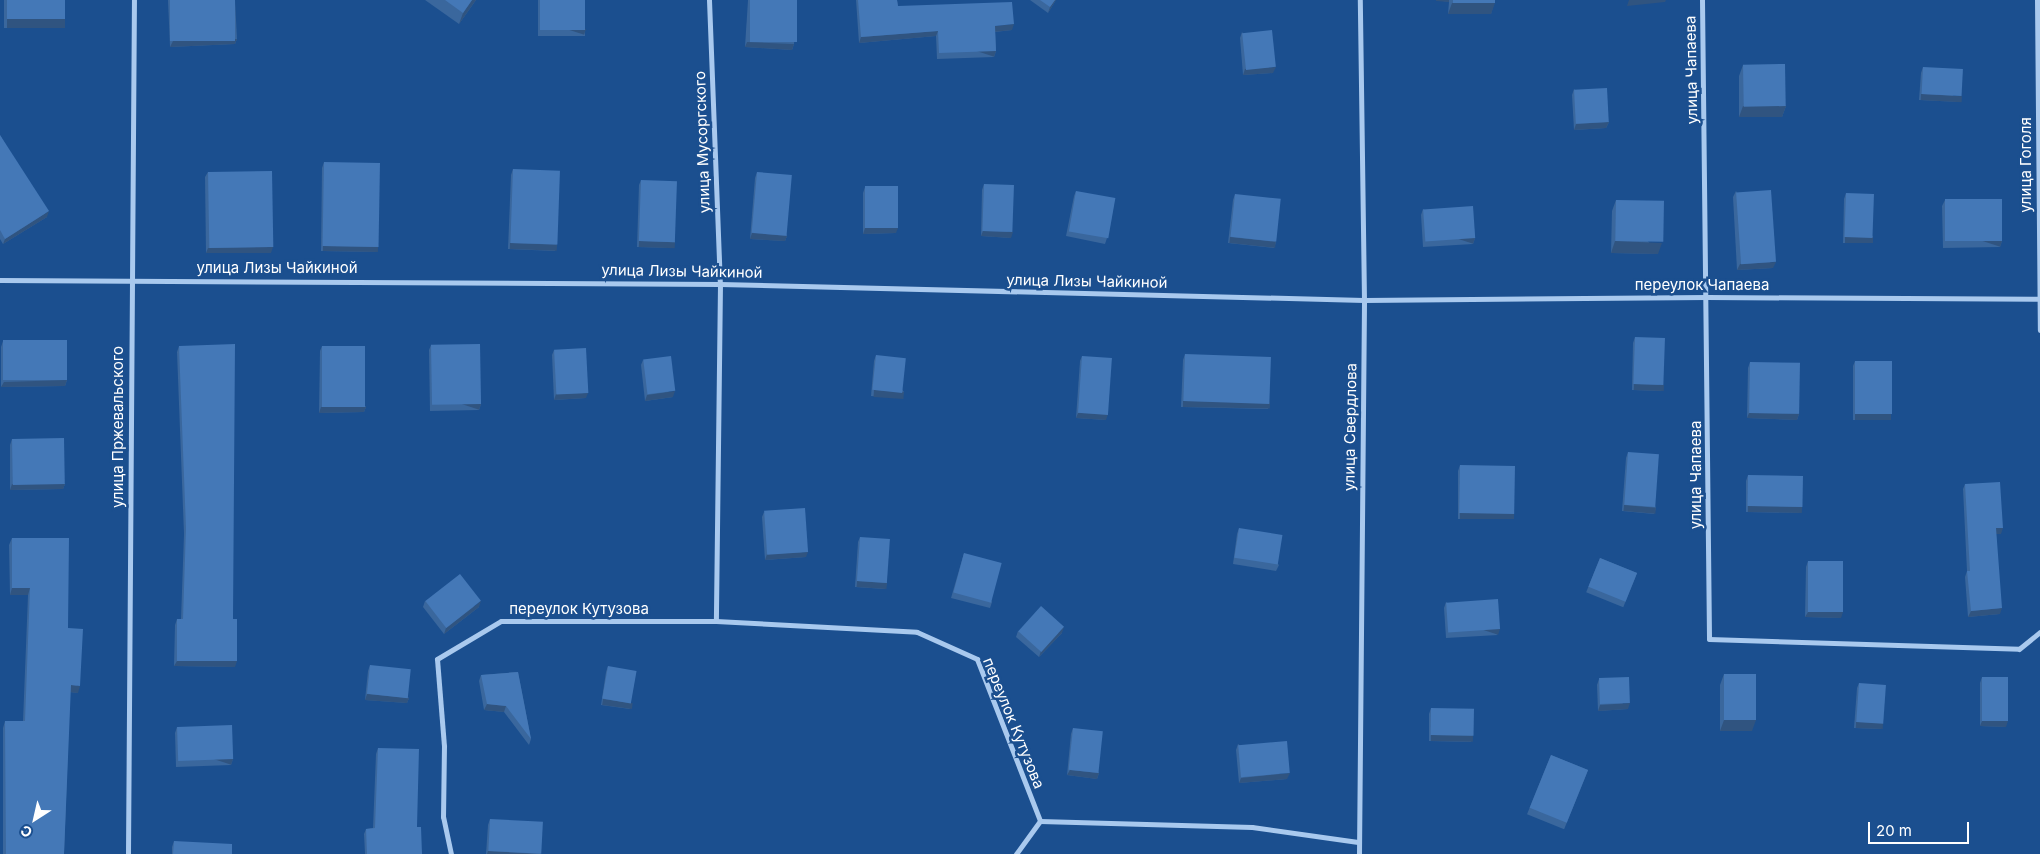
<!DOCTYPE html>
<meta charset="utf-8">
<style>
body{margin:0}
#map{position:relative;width:2040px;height:854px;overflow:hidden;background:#1b4f8f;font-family:Inter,sans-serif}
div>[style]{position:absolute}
.minor>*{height:5px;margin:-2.5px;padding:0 2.5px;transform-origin:2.5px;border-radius:2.5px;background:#a9c9ee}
.wall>*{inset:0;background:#3a679d;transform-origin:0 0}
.shaded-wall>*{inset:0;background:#305480;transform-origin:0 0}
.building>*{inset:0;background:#4478b7;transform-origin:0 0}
span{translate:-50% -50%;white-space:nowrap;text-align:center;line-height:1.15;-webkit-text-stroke:5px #1b4f8f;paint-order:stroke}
.street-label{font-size:15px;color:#fff}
.north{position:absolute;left:10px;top:794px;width:50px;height:50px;-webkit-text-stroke:4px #1b4f8f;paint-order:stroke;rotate:215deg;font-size:14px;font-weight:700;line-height:20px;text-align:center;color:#fff}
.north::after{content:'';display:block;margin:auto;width:18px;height:22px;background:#fff;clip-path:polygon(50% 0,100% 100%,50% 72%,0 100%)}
.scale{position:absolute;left:1868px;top:822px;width:101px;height:22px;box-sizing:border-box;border:2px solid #fff;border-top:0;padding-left:6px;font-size:15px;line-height:18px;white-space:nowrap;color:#fff;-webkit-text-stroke:4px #1b4f8f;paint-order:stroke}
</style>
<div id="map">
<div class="minor">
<div style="left:709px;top:0;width:284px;rotate:87.8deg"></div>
<div style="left:720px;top:284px;width:337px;rotate:90.7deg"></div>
<div style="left:716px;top:621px;width:201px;rotate:3.1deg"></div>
<div style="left:917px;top:632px;width:66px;rotate:24.2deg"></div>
<div style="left:977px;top:659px;width:174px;rotate:68.7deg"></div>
<div style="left:1702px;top:0;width:639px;rotate:89.37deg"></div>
<div style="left:1709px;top:639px;width:310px;rotate:1.8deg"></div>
<div style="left:2019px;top:649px;width:27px;rotate:-39deg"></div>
<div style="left:2037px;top:0;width:330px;rotate:89.5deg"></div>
<div style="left:0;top:280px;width:720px;rotate:0.32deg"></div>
<div style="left:720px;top:284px;width:644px;rotate:1.42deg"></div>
<div style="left:1364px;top:300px;width:343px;rotate:-0.5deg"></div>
<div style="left:1707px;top:297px;width:333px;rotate:0.3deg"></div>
<div style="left:128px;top:854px;width:854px;rotate:-89.6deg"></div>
<div style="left:451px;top:854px;width:38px;rotate:-102deg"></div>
<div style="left:443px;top:817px;width:71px;rotate:-89.2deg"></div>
<div style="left:444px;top:746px;width:87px;rotate:-94.6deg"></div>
<div style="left:437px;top:659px;width:74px;rotate:-30.7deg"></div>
<div style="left:501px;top:621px;width:215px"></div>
<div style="left:1016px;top:854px;width:41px;rotate:-54deg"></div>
<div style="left:1040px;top:821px;width:212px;rotate:1.6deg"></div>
<div style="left:1252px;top:827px;width:107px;rotate:8.1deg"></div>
<div style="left:1359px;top:854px;width:554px;rotate:-89.48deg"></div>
<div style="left:1364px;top:300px;width:300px;rotate:-90.8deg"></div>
</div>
<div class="wall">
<div style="left:4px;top:0;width:61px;height:28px"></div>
<div style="clip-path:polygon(168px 0,235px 0,237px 39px,235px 44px,170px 47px)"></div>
<div style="clip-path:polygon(425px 0,476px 0,459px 24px)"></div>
<div style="left:538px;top:0;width:47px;height:36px"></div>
<div style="clip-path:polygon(748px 0,797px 0,794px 44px,792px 50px,745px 47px)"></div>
<div style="clip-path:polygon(856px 0,897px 0,898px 6px,1012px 30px,995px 32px,996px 51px,994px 57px,937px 59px,936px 36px,859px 43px)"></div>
<div style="clip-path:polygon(1030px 0,1056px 0,1048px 13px)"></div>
<div style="clip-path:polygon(1436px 0,1495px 0,1491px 14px,1448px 14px,1449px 2px)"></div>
<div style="clip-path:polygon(1242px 32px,1273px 73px,1243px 75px,1240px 38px)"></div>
<div style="clip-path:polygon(1743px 65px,1786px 106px,1782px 117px,1739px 117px,1739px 76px)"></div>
<div style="clip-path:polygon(1923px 67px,1960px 102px,1919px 100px,1921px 73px)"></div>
<div style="clip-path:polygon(1574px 89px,1609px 122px,1606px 128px,1574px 130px,1572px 95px)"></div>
<div style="clip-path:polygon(0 135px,47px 217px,3px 244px,0 239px)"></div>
<div style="clip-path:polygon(324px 162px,378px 247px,376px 252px,321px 251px,322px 168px)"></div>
<div style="clip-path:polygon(513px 169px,557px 245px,555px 251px,508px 249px,511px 175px)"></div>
<div style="clip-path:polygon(208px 172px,271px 253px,206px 253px,205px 177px)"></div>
<div style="clip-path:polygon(757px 172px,787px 236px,785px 241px,750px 239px,755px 178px)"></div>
<div style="clip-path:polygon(641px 180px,675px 242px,673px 248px,637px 247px,639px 185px)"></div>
<div style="clip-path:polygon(984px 184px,1011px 238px,981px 236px,982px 190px)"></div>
<div style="clip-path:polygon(865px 187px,896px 233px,863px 234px,863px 193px)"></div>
<div style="clip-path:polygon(1076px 191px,1107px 238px,1105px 244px,1066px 236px,1074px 196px)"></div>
<div style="clip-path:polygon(1736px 191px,1773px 268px,1737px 270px,1733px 197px)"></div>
<div style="clip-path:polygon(1846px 193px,1873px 237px,1871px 243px,1843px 243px,1844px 199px)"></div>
<div style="clip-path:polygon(1235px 194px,1276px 242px,1274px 248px,1228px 243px,1233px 200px)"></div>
<div style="clip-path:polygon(1616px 200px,1658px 254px,1611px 253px,1612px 211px)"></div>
<div style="clip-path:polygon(1945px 200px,2002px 241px,2000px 247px,1943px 248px,1942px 206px)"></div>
<div style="clip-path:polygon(1423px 209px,1475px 238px,1473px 244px,1423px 247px,1421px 215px)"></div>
<div style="clip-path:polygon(1635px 337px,1662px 391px,1632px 390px,1633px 343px)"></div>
<div style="clip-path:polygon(3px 341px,67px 380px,65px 386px,1px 387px,1px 347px)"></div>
<div style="clip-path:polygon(431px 345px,481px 404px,479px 410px,430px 411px,429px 350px)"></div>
<div style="clip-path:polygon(179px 346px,233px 619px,235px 667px,174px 666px,175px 625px,177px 619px,181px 619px,184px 534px,177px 352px)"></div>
<div style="clip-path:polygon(322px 346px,366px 407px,364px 412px,319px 413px,320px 351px)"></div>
<div style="clip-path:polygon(554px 350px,586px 398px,554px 400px,552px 355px)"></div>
<div style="clip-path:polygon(1185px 354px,1270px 403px,1268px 409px,1181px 407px,1183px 360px)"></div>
<div style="clip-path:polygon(876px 355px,904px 392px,902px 398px,871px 396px,874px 361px)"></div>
<div style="clip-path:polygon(1082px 356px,1106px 420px,1076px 418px,1080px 361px)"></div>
<div style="clip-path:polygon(643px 360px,673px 397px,645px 401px,641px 365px)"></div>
<div style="clip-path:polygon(1855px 361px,1889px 420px,1853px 420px,1853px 366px)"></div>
<div style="clip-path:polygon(1750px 362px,1799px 414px,1797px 420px,1747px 418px,1748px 368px)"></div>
<div style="clip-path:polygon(12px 439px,65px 484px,63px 489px,10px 490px,10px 445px)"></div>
<div style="clip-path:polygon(1628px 452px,1656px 508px,1654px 514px,1622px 511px,1626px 458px)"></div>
<div style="clip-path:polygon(1460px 465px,1512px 519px,1458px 519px,1458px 471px)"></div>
<div style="clip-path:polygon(1748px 475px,1802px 507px,1800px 513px,1746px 512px,1746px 481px)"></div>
<div style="clip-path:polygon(1965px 484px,2001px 534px,1996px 534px,2000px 614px,1968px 617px,1965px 577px,1967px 571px,1963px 489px)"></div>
<div style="clip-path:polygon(764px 512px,806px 557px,765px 560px,762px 517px)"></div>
<div style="clip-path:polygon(1239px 528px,1279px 565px,1276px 571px,1233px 564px,1237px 534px)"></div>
<div style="clip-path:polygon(860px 537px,887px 583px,885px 589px,855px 587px,858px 542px)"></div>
<div style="clip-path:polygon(12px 538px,68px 628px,78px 693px,70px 692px,64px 854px,3px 854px,3px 728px,5px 721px,23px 721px,28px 595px,10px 595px,9px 545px)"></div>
<div style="clip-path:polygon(964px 553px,992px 602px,990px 608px,951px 598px)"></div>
<div style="left:1600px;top:558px;width:40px;height:37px;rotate:22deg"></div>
<div style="clip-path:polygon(1808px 561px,1841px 618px,1805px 617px,1806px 567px)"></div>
<div style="clip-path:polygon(425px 601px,479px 607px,444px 634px,423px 607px)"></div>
<div style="clip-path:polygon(1446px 602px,1498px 635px,1446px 638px,1444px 608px)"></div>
<div style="clip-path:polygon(1018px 631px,1062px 633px,1039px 657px,1016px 637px)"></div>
<div style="clip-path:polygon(370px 665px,409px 698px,407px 703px,365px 700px,368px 671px)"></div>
<div style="clip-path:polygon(608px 666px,630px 709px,601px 705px,606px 672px)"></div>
<div style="clip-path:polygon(518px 672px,531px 739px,529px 745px,504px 712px,484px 710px,479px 681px,481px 675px)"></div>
<div style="clip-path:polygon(1724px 674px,1752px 731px,1720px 731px,1720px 685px)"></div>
<div style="clip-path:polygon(1982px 677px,2006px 727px,1980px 726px,1980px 683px)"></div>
<div style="clip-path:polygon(1599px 679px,1628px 709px,1598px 711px,1597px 685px)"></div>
<div style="clip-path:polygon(1859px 683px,1881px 729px,1854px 728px,1857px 688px)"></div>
<div style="clip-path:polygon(1431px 708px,1473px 736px,1471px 742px,1429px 741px,1429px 714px)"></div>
<div style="clip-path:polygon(177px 727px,233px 759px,231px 765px,176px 767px,175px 733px)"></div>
<div style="clip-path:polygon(1073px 728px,1099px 773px,1097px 779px,1067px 775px,1071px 734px)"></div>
<div style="clip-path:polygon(1238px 744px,1287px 779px,1239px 783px,1236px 750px)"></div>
<div style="clip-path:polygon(378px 748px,417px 827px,422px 854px,365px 854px,364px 834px,366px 829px,373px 828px,376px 754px)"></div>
<div style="left:1551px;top:755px;width:40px;height:64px;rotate:22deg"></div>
<div style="clip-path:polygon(490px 819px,541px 854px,486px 854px,488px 825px)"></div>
<div style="clip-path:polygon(174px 841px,232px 854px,172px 854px,172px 847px)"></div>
</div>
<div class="shaded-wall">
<div style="clip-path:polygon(472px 0,476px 0,459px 24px,463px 13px)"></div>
<div style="clip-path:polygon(1055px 0,1056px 0,1048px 13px,1050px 7px)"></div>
<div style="clip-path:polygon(1436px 0,1449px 0,1449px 2px,1436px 1px)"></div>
<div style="clip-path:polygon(1629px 0,1666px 0,1665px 2px,1627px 6px)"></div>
<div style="clip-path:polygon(1452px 3px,1495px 3px,1491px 14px,1448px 14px)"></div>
<div style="left:7px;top:19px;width:58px;height:9px"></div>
<div style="clip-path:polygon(1014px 24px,1012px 30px,993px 32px,995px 26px)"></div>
<div style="left:586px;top:29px;width:6px;height:45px;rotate:108deg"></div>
<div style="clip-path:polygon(938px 31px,936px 36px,859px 43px,861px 37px)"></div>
<div style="clip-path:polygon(237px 39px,235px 44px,170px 47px,173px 41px)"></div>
<div style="clip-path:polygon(747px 42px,794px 44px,792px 50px,745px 47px)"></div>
<div style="left:996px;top:51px;width:6px;height:57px;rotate:108deg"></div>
<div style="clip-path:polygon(1276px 67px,1273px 73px,1243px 75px,1245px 69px)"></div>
<div style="left:1921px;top:94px;width:41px;height:6px;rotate:3deg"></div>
<div style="clip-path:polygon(1743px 106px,1786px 106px,1782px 117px,1739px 117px)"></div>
<div style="clip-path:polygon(1609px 122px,1606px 128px,1574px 130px,1576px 124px)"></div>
<div style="clip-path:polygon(49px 211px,47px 217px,3px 244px,5px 239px)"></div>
<div style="clip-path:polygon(865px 228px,898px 228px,896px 233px,863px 234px)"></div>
<div style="clip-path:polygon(983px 231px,1013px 232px,1011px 238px,981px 236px)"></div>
<div style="clip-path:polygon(752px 233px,787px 236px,785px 241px,750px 239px)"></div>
<div style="left:1230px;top:237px;width:46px;height:6px;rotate:6deg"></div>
<div style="left:1845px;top:237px;width:28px;height:6px"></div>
<div style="left:1475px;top:238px;width:6px;height:50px;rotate:108deg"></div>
<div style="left:639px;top:241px;width:36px;height:6px;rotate:2deg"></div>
<div style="clip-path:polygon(1615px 241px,1662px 243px,1658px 254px,1611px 253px)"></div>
<div style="left:2002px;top:241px;width:6px;height:57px;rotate:108deg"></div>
<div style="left:510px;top:243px;width:47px;height:6px;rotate:2deg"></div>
<div style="left:323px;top:246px;width:55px;height:5px;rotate:1deg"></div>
<div style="clip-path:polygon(273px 247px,271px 253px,206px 253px,208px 248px)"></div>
<div style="clip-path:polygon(1776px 262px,1773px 268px,1737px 270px,1740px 264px)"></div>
<div style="clip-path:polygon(67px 380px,65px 386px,1px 387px,4px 382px)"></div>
<div style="left:1634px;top:384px;width:30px;height:6px;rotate:2deg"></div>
<div style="left:874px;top:390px;width:30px;height:7px;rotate:4deg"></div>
<div style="clip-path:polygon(675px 391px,673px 397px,645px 401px,647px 395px)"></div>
<div style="clip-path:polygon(588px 393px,586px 398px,554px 400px,556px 394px)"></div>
<div style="left:1183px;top:401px;width:87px;height:6px;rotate:1deg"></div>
<div style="left:481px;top:404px;width:6px;height:48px;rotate:108deg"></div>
<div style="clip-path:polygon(321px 407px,366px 407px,364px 412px,319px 413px)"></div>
<div style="clip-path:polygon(1078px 413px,1108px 414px,1106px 420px,1076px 418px)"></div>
<div style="clip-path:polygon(1749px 413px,1799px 414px,1797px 420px,1747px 418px)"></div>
<div style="left:1855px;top:414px;width:36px;height:6px"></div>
<div style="clip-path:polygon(12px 484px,65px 484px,63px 489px,10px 490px)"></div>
<div style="left:1624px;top:505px;width:32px;height:6px;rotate:5deg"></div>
<div style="left:1748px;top:506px;width:54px;height:6px;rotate:1deg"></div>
<div style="left:1460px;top:513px;width:54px;height:6px"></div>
<div style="clip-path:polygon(1996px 528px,2003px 528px,2001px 534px,1994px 534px)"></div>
<div style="clip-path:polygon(808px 552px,806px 557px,765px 560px,767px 554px)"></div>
<div style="left:857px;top:581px;width:30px;height:6px;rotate:4deg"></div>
<div style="clip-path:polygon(12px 588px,30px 588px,28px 595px,10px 595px)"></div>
<div style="clip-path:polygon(481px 601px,479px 607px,444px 634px,446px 628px)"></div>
<div style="clip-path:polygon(2002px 608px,2000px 614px,1968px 617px,1971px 611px)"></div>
<div style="clip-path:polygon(1808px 612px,1843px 612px,1841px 618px,1805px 617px)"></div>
<div style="clip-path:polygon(1064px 627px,1062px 633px,1039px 657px,1041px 651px)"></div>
<div style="left:1500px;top:629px;width:6px;height:52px;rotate:108deg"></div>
<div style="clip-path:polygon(177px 661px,237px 661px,235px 667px,174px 666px)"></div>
<div style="clip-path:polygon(71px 685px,80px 686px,78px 693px,68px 692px)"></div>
<div style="clip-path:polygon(367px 694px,409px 698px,407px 703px,365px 700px)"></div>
<div style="left:603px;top:699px;width:30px;height:6px;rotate:8deg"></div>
<div style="clip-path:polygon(1630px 703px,1628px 709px,1598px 711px,1600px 705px)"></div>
<div style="clip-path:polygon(487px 704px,506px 706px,504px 712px,484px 710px)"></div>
<div style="clip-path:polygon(1724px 720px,1756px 720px,1752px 731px,1720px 731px)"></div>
<div style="clip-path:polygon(1982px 721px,2008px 721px,2006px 727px,1980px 726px)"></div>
<div style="left:1856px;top:722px;width:27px;height:6px;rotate:2deg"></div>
<div style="left:1431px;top:735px;width:42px;height:6px;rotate:1deg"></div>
<div style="left:233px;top:759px;width:6px;height:55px;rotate:108deg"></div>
<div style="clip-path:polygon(1070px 770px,1099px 773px,1097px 779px,1067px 775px)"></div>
<div style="clip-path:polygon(1290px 773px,1287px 779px,1239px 783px,1241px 778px)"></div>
<div style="clip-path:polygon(488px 851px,541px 854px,487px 854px)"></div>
</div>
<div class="building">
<div style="left:7px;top:0;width:58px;height:19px"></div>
<div style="left:170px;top:0;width:65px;height:41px"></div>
<div style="clip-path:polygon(445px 0,472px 0,463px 13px)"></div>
<div style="left:540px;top:0;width:45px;height:30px"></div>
<div style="left:750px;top:0;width:47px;height:42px"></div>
<div style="clip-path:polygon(858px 0,897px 0,898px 6px,1012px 2px,1014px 24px,995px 26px,996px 51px,939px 53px,938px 31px,861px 37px)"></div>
<div style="clip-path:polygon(1040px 0,1055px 0,1050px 7px)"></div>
<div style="left:1453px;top:0;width:42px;height:3px"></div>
<div style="left:1272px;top:30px;width:37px;height:30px;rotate:84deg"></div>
<div style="left:1785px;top:64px;width:42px;height:42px;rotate:89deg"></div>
<div style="left:1923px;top:67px;width:40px;height:27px;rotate:3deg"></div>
<div style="left:1607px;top:88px;width:34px;height:33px;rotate:87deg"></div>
<div style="clip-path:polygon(0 135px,49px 211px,5px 239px,0 230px)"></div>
<div style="left:324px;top:162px;width:56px;height:84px;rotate:1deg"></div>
<div style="left:513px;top:169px;width:47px;height:74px;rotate:2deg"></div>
<div style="left:272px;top:171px;width:76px;height:64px;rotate:89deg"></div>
<div style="left:757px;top:172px;width:35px;height:61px;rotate:5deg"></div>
<div style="left:641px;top:180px;width:36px;height:61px;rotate:2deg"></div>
<div style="left:984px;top:184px;width:30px;height:47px;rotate:2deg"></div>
<div style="left:898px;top:186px;width:42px;height:33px;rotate:90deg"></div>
<div style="left:1771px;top:190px;width:72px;height:35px;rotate:86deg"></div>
<div style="left:1076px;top:191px;width:40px;height:41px;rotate:10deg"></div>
<div style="left:1846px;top:193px;width:28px;height:44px;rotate:2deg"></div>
<div style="left:1235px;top:194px;width:46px;height:43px;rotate:6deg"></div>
<div style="left:2002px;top:199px;width:42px;height:57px;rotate:90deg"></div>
<div style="left:1616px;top:200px;width:48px;height:41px;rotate:1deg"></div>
<div style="left:1473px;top:206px;width:32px;height:50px;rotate:86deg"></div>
<div style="left:1635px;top:337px;width:30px;height:47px;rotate:2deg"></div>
<div style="left:67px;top:340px;width:40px;height:64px;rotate:90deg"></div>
<div style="clip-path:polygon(235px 344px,233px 619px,237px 619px,237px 661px,177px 661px,177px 619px,183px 619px,186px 528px,179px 346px)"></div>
<div style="left:480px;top:344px;width:60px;height:49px;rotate:89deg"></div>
<div style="left:322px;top:346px;width:43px;height:61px"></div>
<div style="left:586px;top:348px;width:45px;height:32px;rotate:87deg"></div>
<div style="left:1185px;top:354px;width:86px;height:47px;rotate:2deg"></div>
<div style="left:876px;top:355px;width:30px;height:35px;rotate:6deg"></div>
<div style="left:671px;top:356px;width:35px;height:28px;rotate:83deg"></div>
<div style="left:1082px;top:356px;width:30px;height:57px;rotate:4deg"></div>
<div style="left:1855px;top:361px;width:37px;height:53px"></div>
<div style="left:1750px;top:362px;width:50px;height:51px;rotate:1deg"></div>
<div style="left:64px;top:438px;width:46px;height:52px;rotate:89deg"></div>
<div style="left:1628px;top:452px;width:31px;height:53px;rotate:4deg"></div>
<div style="left:1460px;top:465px;width:55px;height:48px;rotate:1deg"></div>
<div style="left:1748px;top:475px;width:55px;height:31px;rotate:1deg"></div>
<div style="clip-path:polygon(2000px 482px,2003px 528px,1996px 528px,2002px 608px,1971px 611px,1967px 571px,1970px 571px,1965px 484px)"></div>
<div style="left:805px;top:508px;width:44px;height:41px;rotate:86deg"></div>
<div style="left:1239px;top:528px;width:44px;height:30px;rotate:9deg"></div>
<div style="left:860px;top:537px;width:30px;height:44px;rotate:4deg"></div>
<div style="clip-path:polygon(12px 538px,69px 538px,68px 628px,83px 629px,80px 686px,71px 685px,64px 854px,6px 854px,5px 721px,25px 721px,30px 588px,12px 588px)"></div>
<div style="left:964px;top:553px;width:39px;height:41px;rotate:15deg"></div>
<div style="left:1600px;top:558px;width:40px;height:31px;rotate:22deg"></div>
<div style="left:1808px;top:561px;width:35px;height:51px"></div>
<div style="left:460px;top:574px;width:34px;height:44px;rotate:52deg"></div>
<div style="left:1498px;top:599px;width:30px;height:52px;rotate:86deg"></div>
<div style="left:1041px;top:606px;width:31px;height:34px;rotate:42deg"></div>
<div style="left:370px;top:665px;width:41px;height:29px;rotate:6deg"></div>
<div style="left:608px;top:666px;width:29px;height:33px;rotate:10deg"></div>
<div style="clip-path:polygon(518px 672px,531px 739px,506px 706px,487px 704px,481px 675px)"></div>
<div style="left:1724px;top:674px;width:32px;height:46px"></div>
<div style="left:1629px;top:677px;width:26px;height:30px;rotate:88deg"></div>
<div style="left:1982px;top:677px;width:26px;height:44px"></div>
<div style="left:1859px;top:683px;width:27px;height:39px;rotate:4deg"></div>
<div style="left:1431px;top:708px;width:43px;height:27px;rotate:1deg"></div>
<div style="left:232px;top:725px;width:34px;height:55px;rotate:88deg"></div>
<div style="left:1073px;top:728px;width:30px;height:42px;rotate:6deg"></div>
<div style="left:1287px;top:741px;width:32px;height:49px;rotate:85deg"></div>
<div style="clip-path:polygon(378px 748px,419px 749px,417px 827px,421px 827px,422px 854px,367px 854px,366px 829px,375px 828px)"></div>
<div style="left:1551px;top:755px;width:40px;height:57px;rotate:22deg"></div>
<div style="left:490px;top:819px;width:53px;height:32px;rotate:3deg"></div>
<div style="clip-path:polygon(174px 841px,232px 844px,232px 854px,173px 854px)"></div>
</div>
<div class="street-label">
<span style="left:1691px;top:70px;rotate:-91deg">улица Чапаева</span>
<span style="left:702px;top:142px;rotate:-92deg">улица Мусоргского</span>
<span style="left:2026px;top:165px;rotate:-90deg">улица Гоголя</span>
<span style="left:277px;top:268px">улица Лизы Чайкиной</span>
<span style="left:682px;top:271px;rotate:1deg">улица Лизы Чайкиной</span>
<span style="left:1087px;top:281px;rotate:1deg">улица Лизы Чайкиной</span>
<span style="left:1702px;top:285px">переулок Чапаева</span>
<span style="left:118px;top:427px;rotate:-90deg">улица Пржевальского</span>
<span style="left:1350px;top:427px;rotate:-89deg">улица Свердлова</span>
<span style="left:1696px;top:475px;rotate:-90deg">улица Чапаева</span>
<span style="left:579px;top:609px">переулок Кутузова</span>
<span style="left:1014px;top:723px;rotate:68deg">переулок Кутузова</span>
</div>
<div class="north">С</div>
<div class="scale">20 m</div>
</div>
